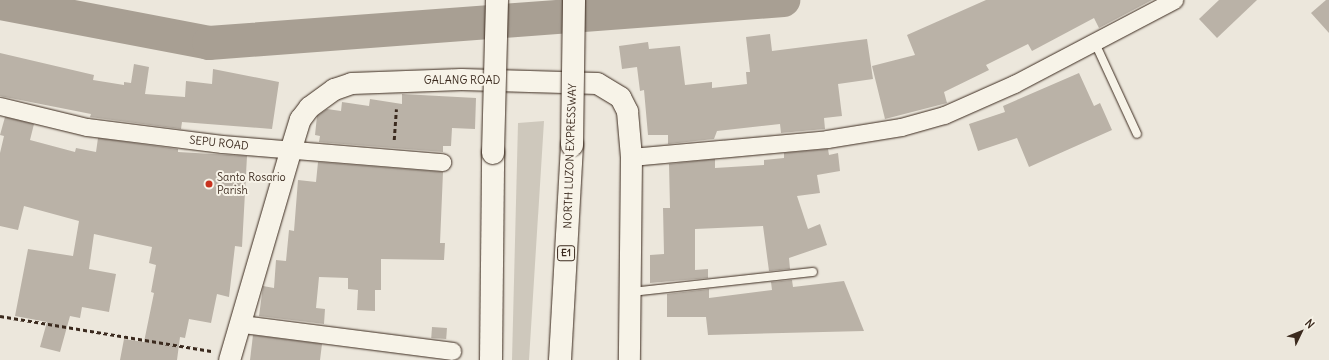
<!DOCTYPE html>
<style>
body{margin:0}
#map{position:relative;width:1329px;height:360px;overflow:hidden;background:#ece7dc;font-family:Delius,sans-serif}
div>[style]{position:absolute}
.green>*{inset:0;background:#cec8bc}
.river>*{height:34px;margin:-17px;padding:0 17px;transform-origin:17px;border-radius:17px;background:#a89f93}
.building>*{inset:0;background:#bab2a7;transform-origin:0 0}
.path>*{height:2.5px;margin-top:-1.25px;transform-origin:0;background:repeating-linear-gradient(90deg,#3b2a1e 0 4px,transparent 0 7px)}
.roads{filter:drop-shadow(0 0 1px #3b2a1e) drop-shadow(0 0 1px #3b2a1e)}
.service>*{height:8px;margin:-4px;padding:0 4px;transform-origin:4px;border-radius:4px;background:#f7f3e8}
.minor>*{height:17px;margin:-8.5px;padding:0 8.5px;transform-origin:8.5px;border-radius:8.5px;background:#f7f3e8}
.tertiary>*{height:21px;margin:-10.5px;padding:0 10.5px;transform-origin:10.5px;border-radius:10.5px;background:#f7f3e8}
.motorway>*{height:22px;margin:-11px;padding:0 11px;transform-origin:11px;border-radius:11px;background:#f7f3e8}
.bridges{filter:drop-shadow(0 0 1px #3b2a1e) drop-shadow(0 0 1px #3b2a1e)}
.motorway-bridge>*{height:22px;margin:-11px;padding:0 11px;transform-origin:11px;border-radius:11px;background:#f7f3e8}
.dots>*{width:11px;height:11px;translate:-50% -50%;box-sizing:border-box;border:2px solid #f7f3e8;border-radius:50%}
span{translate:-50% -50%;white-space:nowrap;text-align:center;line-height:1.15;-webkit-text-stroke:4px #f7f3e8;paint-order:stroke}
.shield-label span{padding:1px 3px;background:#f7f3e8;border:1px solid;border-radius:3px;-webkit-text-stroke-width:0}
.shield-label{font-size:10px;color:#3b2a1e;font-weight:700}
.street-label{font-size:11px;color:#3b2a1e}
.poi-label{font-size:11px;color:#3b2a1e}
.left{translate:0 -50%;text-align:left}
.north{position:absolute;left:1281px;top:312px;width:40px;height:40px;-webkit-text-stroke:3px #f7f3e8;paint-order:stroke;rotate:47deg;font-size:11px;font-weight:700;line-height:16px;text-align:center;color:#3b2a1e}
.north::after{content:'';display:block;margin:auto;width:14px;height:18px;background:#3b2a1e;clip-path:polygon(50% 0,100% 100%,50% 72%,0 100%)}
</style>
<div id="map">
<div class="green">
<div style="clip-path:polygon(544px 121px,529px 360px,512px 360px,518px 123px)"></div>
</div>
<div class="river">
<div style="left:0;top:3px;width:213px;rotate:10.8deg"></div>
<div style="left:209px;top:43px;width:576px;rotate:-4.28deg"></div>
</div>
<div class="building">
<div style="clip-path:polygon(986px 0,1152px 0,1099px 28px,1094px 18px,1032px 51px,1028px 44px,986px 65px,989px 70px,944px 92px,947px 103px,885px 119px,872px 66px,915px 55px,907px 35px)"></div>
<div style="clip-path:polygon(1219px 0,1257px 0,1217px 38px,1199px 19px)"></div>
<div style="clip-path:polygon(1326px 0,1329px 0,1329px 33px,1311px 13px)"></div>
<div style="clip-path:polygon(770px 34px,772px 51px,867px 39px,873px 79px,838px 84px,842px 116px,824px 118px,825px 129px,781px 133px,780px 124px,717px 131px,714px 139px,668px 144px,668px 135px,648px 135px,644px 90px,640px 91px,637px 67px,622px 69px,619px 46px,648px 42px,649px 49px,680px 46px,685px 85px,712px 82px,712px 88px,747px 84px,746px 72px,750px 72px,746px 37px)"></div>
<div style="clip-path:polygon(0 53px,94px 75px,93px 80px,124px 85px,124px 82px,131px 83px,134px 64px,149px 67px,145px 94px,185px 97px,186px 81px,212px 84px,213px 69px,279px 82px,272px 129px,182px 122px,181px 129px,90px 117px,91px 114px,0 96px)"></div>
<div style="clip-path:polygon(1079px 73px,1094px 106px,1100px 103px,1112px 130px,1029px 167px,1017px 138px,978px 151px,969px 124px,1005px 112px,1003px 106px)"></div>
<div style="clip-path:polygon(402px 94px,476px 98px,475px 129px,452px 128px,451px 146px,443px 146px,443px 152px,319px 142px,320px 136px,315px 135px,317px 116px,327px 109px,341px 111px,342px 102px,369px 106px,370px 99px,402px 104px)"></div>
<div style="clip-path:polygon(5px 117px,34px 124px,30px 140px,75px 152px,76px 148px,96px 152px,98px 138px,178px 149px,178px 152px,247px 156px,242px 247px,235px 246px,229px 297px,217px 294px,211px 323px,189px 319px,185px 338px,180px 337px,177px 360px,120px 360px,124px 339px,144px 342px,154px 293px,151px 292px,156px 265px,149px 263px,152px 247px,94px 234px,89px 269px,116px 274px,109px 312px,82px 307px,80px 318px,70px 316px,60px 352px,40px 347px,47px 322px,15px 316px,28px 249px,73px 256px,79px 221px,24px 206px,18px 230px,0 226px,0 153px,4px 136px,0 135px)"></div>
<div style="clip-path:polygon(828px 149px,829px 155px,838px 153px,840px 171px,817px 175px,820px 193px,797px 196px,808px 229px,820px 224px,827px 245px,789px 258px,790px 269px,769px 271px,763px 226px,695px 229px,695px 270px,708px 269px,708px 278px,650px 283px,650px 255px,664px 254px,663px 208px,670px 208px,669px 164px,715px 159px,715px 168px,764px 165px,764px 160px,784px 158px,784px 153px)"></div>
<div style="clip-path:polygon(318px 162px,443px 172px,440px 243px,445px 243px,444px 260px,381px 259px,381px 290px,375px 290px,375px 311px,357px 310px,358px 290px,348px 289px,348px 278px,319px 277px,316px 308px,325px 309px,324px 324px,259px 316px,263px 286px,274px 288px,276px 260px,286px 261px,289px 230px,294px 231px,298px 180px,316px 182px)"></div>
<div style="clip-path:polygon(792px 280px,793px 287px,844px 281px,864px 331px,708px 335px,706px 317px,667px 317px,667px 294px,709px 289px,709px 298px,772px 290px,771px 282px)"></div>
<div style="left:432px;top:327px;width:15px;height:11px;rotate:4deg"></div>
<div style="clip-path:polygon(253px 335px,322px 344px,320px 360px,250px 360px)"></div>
</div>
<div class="path">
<div style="left:394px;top:140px;width:31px;rotate:-86deg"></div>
<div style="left:0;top:316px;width:214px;rotate:9.4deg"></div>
</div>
<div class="roads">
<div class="service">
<div style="left:1095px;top:43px;width:100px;rotate:65.2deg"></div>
<div style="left:631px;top:292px;width:183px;rotate:-6.3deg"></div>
</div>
<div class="minor">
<div style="left:0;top:106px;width:89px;rotate:13.6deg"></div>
<div style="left:87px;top:127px;width:136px;rotate:7.2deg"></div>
<div style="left:222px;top:144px;width:221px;rotate:4.7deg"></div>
<div style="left:631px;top:157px;width:197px;rotate:-5.2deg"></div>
<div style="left:827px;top:139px;width:75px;rotate:-9.2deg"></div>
<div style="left:901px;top:127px;width:45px;rotate:-15.6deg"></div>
<div style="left:944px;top:115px;width:77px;rotate:-23.9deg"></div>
<div style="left:1014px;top:84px;width:181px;rotate:-27.7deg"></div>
<div style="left:242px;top:324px;width:212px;rotate:7.3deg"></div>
</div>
<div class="tertiary">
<div style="left:229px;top:360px;width:218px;rotate:-73.7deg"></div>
<div style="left:290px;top:151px;width:34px;rotate:-73deg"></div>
<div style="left:300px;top:119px;width:15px;rotate:-53deg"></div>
<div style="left:309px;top:107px;width:31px;rotate:-36deg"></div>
<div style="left:334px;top:89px;width:18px;rotate:-19deg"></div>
<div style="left:351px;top:83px;width:110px;rotate:-2.1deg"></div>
<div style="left:461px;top:79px;width:136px;rotate:1.7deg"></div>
<div style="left:597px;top:83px;width:27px;rotate:31deg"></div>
<div style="left:620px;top:97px;width:16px;rotate:63deg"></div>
<div style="left:627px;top:111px;width:46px;rotate:85deg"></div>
<div style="left:631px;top:157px;width:203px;rotate:90.6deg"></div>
</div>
<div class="motorway">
<div style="left:491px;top:360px;width:207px;rotate:-89.4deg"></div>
<div style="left:560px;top:360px;width:215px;rotate:-86.8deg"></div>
</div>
</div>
<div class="bridges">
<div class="motorway-bridge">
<div style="left:572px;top:145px;width:145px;rotate:-89.2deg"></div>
<div style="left:493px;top:153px;width:153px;rotate:-88.5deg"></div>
</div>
</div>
<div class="dots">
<div style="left:209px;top:184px;background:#c8321e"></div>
</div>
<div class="shield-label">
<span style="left:566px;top:253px">E1</span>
</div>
<div class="street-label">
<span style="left:462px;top:80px">GALANG ROAD</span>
<span style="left:219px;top:143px;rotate:6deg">SEPU ROAD</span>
<span style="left:570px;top:156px;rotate:-88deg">NORTH LUZON EXPRESSWAY</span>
</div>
<div class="poi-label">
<span class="left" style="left:217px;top:184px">Santo Rosario<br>Parish</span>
</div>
<div class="north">N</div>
</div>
